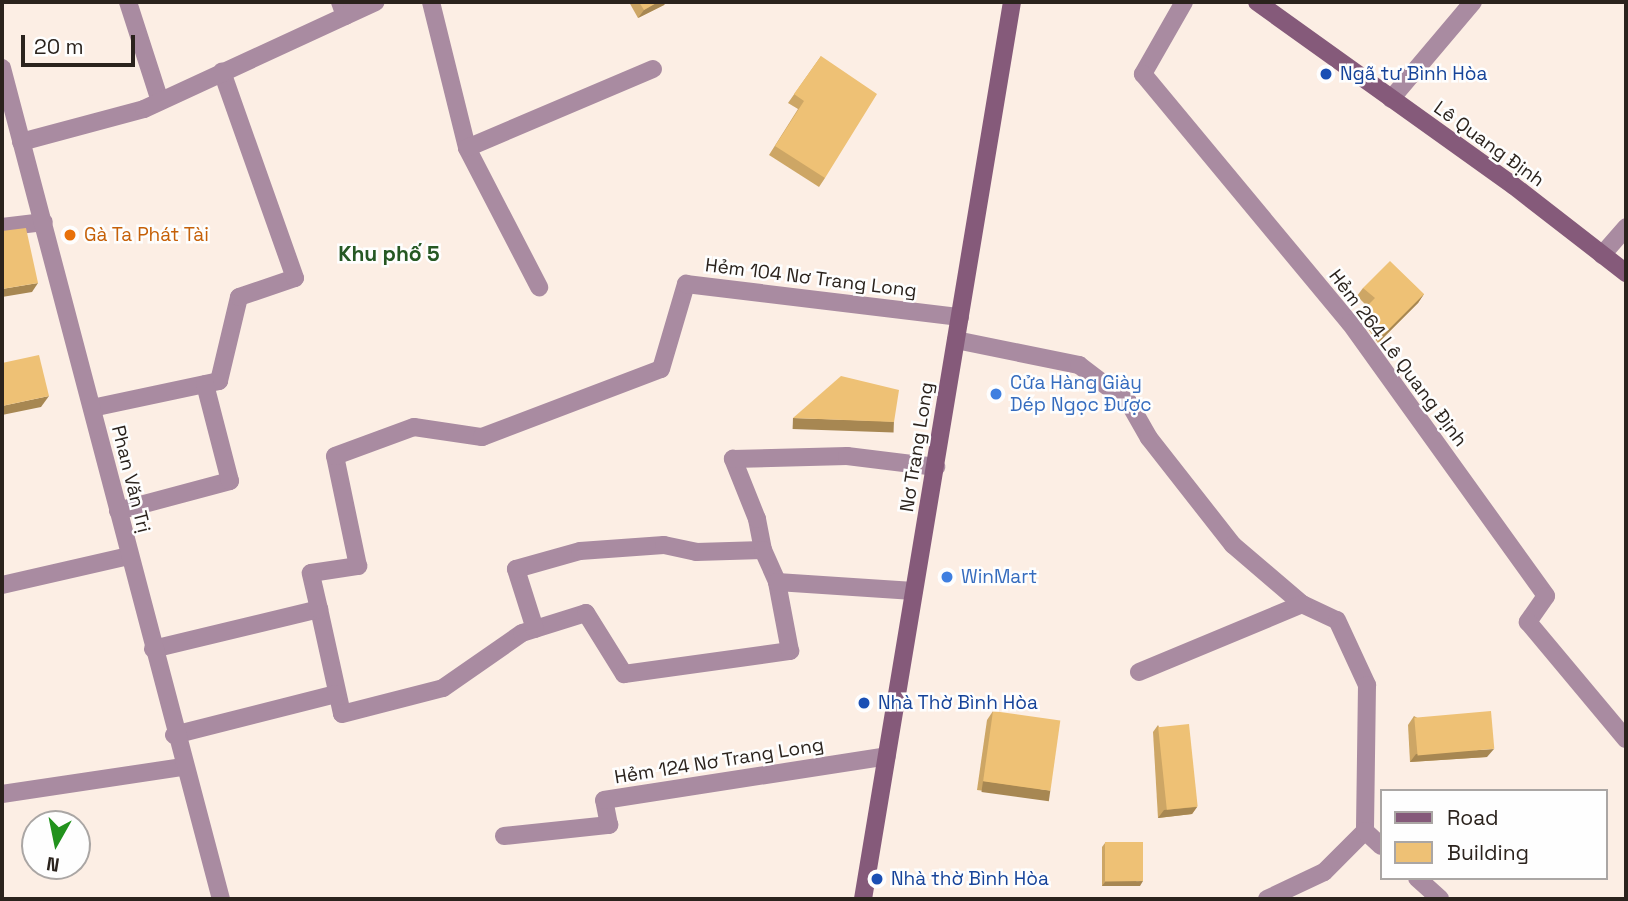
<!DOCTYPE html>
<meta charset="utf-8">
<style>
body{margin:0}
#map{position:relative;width:1628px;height:901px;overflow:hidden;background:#fceee4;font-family:"Space Grotesk",sans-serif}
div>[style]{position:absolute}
.service>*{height:18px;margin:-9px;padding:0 9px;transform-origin:9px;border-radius:9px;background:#a98ba1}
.minor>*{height:18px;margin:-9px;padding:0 9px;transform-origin:9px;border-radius:9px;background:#a98ba1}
.tertiary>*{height:18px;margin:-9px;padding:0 9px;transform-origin:9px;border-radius:9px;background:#a98ba1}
.secondary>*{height:18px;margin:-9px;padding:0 9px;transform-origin:9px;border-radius:9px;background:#855a7a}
.wall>*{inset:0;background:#cda665}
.shaded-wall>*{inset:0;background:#a78752;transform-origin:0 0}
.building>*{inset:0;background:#eec175;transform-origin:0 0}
.dots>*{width:19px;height:19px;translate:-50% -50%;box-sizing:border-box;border:4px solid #fefefe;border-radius:50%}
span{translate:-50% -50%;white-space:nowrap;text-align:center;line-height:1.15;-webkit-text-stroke:5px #fefefe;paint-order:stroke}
.transit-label{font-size:19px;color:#164399}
.left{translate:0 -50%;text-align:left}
.street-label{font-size:19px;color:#2b231d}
.food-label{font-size:19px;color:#c56008}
.shop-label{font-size:19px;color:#366cbe}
.neighbourhood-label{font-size:21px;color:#265823;font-weight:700}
.frame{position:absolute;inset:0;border:4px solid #2b231d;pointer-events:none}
.legend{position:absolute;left:1380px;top:789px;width:228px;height:91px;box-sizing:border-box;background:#fefefe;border:2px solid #aaa6a4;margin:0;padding:9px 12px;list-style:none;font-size:21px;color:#2b231d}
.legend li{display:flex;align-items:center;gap:14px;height:35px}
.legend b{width:35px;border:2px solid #aaa6a4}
.north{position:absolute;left:21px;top:810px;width:70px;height:70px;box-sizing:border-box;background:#fefefe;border:2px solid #aaa6a4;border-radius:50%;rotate:189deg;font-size:19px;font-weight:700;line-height:28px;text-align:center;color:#2b231d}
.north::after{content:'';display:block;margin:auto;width:24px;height:32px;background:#22921d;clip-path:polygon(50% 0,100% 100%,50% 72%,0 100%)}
.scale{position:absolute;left:21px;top:35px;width:114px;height:32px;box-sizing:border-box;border:4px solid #2b231d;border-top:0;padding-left:9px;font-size:21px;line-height:24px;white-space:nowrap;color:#2b231d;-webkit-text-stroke:5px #fefefe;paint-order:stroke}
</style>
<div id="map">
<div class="service">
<div style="left:128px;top:2px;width:104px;rotate:72.1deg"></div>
<div style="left:340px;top:2px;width:15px;rotate:70deg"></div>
<div style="left:431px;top:2px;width:150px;rotate:76.1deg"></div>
<div style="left:467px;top:148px;width:157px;rotate:62.6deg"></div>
<div style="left:1184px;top:2px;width:83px;rotate:119.7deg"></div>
<div style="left:1143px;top:74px;width:324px;rotate:50.3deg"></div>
<div style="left:1350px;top:323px;width:336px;rotate:54.3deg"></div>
<div style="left:1546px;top:596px;width:32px;rotate:125deg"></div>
<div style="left:1528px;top:622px;width:153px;rotate:50.1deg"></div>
<div style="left:1391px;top:99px;width:127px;rotate:-49.8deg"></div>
<div style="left:467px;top:148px;width:202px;rotate:-23deg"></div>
<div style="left:2px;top:227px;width:42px;rotate:-6.8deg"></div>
<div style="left:1602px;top:255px;width:37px;rotate:-49deg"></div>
<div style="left:956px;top:340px;width:126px;rotate:11.5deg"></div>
<div style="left:1079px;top:365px;width:63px;rotate:37.2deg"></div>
<div style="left:1129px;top:403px;width:40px;rotate:60.3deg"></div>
<div style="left:1149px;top:438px;width:136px;rotate:51.9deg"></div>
<div style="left:1233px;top:545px;width:91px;rotate:40.5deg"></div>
<div style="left:1302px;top:604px;width:38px;rotate:25deg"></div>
<div style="left:1337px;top:620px;width:72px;rotate:65.2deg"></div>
<div style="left:1367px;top:685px;width:146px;rotate:90.8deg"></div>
<div style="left:1365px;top:831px;width:58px;rotate:135deg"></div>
<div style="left:1324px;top:872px;width:63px;rotate:154.7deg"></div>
<div style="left:92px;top:408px;width:130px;rotate:-12deg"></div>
<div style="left:219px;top:381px;width:86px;rotate:-76.6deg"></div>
<div style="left:239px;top:297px;width:59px;rotate:-18.7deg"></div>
<div style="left:295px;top:278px;width:219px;rotate:-109.5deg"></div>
<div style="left:118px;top:511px;width:116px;rotate:-15deg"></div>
<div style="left:230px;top:481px;width:100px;rotate:-104.5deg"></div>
<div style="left:763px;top:550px;width:32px;rotate:-101deg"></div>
<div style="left:757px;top:519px;width:65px;rotate:-111.8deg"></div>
<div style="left:733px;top:459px;width:114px;rotate:-1.5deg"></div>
<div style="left:847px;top:456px;width:90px;rotate:7deg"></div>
<div style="left:2px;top:585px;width:130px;rotate:-12.9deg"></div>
<div style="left:319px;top:609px;width:107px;rotate:77.6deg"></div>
<div style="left:342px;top:714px;width:104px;rotate:-14.4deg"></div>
<div style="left:443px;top:688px;width:96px;rotate:-34.8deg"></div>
<div style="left:522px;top:633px;width:67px;rotate:-17.4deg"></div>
<div style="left:586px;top:613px;width:72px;rotate:58.1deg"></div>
<div style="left:624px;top:674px;width:168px;rotate:-7.9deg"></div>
<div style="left:790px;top:651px;width:70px;rotate:-100.7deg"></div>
<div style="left:535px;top:629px;width:63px;rotate:-107.6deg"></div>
<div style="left:516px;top:569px;width:66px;rotate:-15.7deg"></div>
<div style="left:580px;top:551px;width:84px;rotate:-4.1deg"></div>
<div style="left:664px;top:545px;width:33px;rotate:12deg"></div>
<div style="left:696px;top:552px;width:67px;rotate:-1.7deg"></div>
<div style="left:763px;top:550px;width:35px;rotate:66deg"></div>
<div style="left:777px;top:582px;width:137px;rotate:3.8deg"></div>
<div style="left:153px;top:649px;width:171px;rotate:-13.5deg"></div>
<div style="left:319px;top:609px;width:37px;rotate:-103deg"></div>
<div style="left:311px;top:573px;width:48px;rotate:-8.5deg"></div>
<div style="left:358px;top:566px;width:112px;rotate:-101.8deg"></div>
<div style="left:335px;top:456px;width:84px;rotate:-20.2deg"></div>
<div style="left:414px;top:427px;width:69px;rotate:8.4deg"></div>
<div style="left:482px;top:437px;width:191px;rotate:-20.8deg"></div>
<div style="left:661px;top:369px;width:89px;rotate:-73.6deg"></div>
<div style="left:1139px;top:672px;width:177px;rotate:-22.6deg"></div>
<div style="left:174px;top:735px;width:167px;rotate:-14.2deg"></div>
<div style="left:1365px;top:831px;width:22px;rotate:43deg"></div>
<div style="left:504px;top:836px;width:106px;rotate:-6deg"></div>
<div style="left:609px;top:825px;width:25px;rotate:-101deg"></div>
<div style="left:604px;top:800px;width:286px;rotate:-8.8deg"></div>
<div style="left:1417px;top:878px;width:31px;rotate:42deg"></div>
</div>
<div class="minor">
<div style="left:21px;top:142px;width:127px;rotate:-15deg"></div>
<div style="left:144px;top:109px;width:255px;rotate:-24.8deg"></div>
<div style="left:686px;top:284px;width:276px;rotate:6.9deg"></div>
<div style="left:2px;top:794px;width:183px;rotate:-8.5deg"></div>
</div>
<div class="tertiary">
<div style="left:2px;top:68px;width:859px;rotate:75.24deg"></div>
</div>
<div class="secondary">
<div style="left:1257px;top:2px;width:316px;rotate:35.6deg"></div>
<div style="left:1514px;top:186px;width:142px;rotate:37.8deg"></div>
<div style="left:863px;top:899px;width:909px;rotate:-80.57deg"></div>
</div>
<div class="wall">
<div style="clip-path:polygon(629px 2px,666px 2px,664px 5px,638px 18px)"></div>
<div style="clip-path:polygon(821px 56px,825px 178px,819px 187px,769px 155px,798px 109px,788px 103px)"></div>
<div style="clip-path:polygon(1363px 288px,1424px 294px,1418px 303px,1378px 343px,1359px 316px,1367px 306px,1357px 296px)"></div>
<div style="clip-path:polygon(993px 711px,1044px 799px,977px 790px,987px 720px)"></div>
<div style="clip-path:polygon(1414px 716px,1487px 757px,1410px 762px,1408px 725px)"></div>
<div style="clip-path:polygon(1158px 725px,1197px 807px,1192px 814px,1158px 818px,1153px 732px)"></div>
<div style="clip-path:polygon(1105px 843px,1140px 886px,1102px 886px,1102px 847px)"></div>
</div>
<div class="shaded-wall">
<div style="clip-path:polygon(658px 2px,666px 2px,664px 5px,638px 18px,644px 10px)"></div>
<div style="clip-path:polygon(38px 283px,32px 292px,2px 297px,2px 289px)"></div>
<div style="clip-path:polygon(1424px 294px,1418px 303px,1378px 343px,1384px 334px)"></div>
<div style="clip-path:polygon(49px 396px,41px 407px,2px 415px,2px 406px)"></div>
<div style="left:793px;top:418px;width:101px;height:11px;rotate:2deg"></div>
<div style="clip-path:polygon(1494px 749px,1487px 757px,1410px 762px,1416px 754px)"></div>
<div style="left:983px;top:781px;width:68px;height:11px;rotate:8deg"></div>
<div style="clip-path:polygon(1197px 807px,1192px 814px,1158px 818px,1164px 810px)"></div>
<div style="clip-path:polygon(1143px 881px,1140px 886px,1102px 886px,1105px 882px)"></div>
</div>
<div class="building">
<div style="clip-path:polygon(639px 2px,658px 2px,644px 10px)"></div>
<div style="clip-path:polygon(821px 56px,877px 94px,825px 178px,775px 146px,804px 101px,794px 94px)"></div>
<div style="clip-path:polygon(26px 228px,38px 283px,2px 289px,2px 231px)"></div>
<div style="clip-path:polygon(1390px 261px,1424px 294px,1384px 334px,1365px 308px,1375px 298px,1363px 288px)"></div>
<div style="clip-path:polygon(39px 355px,49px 396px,2px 406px,2px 363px)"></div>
<div style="clip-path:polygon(841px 376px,899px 390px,894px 422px,793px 418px)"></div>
<div style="left:993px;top:711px;width:68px;height:71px;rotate:8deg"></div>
<div style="left:1491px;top:711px;width:38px;height:77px;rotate:85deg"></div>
<div style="left:1189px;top:724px;width:83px;height:31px;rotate:84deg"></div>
<div style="left:1143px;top:842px;width:39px;height:38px;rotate:90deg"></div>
</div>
<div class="dots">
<div style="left:1326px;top:74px;background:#1a4fb4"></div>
<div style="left:70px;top:235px;background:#e8710a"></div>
<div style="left:996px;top:394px;background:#3f7fe0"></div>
<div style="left:947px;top:577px;background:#3f7fe0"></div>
<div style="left:864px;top:703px;background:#1a4fb4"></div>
<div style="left:877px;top:879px;background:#1a4fb4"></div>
</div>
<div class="transit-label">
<span class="left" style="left:1340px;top:74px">Ngã tư Bình Hòa</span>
<span class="left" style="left:878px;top:703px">Nhà Thờ Bình Hòa</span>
<span class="left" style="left:891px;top:879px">Nhà thờ Bình Hòa</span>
</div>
<div class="street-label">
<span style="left:1489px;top:144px;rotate:36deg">Lê Quang Định</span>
<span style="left:811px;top:278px;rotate:7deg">Hẻm 104 Nơ Trang Long</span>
<span style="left:1398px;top:358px;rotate:53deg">Hẻm 264 Lê Quang Định</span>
<span style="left:917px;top:447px;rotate:-81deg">Nơ Trang Long</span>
<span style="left:131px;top:479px;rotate:76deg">Phan Văn Trị</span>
<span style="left:719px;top:761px;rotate:-9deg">Hẻm 124 Nơ Trang Long</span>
</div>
<div class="food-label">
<span class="left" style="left:84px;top:235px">Gà Ta Phát Tài</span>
</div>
<div class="shop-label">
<span class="left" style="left:1010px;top:394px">Cửa Hàng Giày<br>Dép Ngọc Được</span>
<span class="left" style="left:961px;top:577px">WinMart</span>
</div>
<div class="neighbourhood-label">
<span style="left:389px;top:254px">Khu phố 5</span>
</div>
<div class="frame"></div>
<ul class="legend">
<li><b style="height:9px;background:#855a7a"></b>Road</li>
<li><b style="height:19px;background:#eec175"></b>Building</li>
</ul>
<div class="north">N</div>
<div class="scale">20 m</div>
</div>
